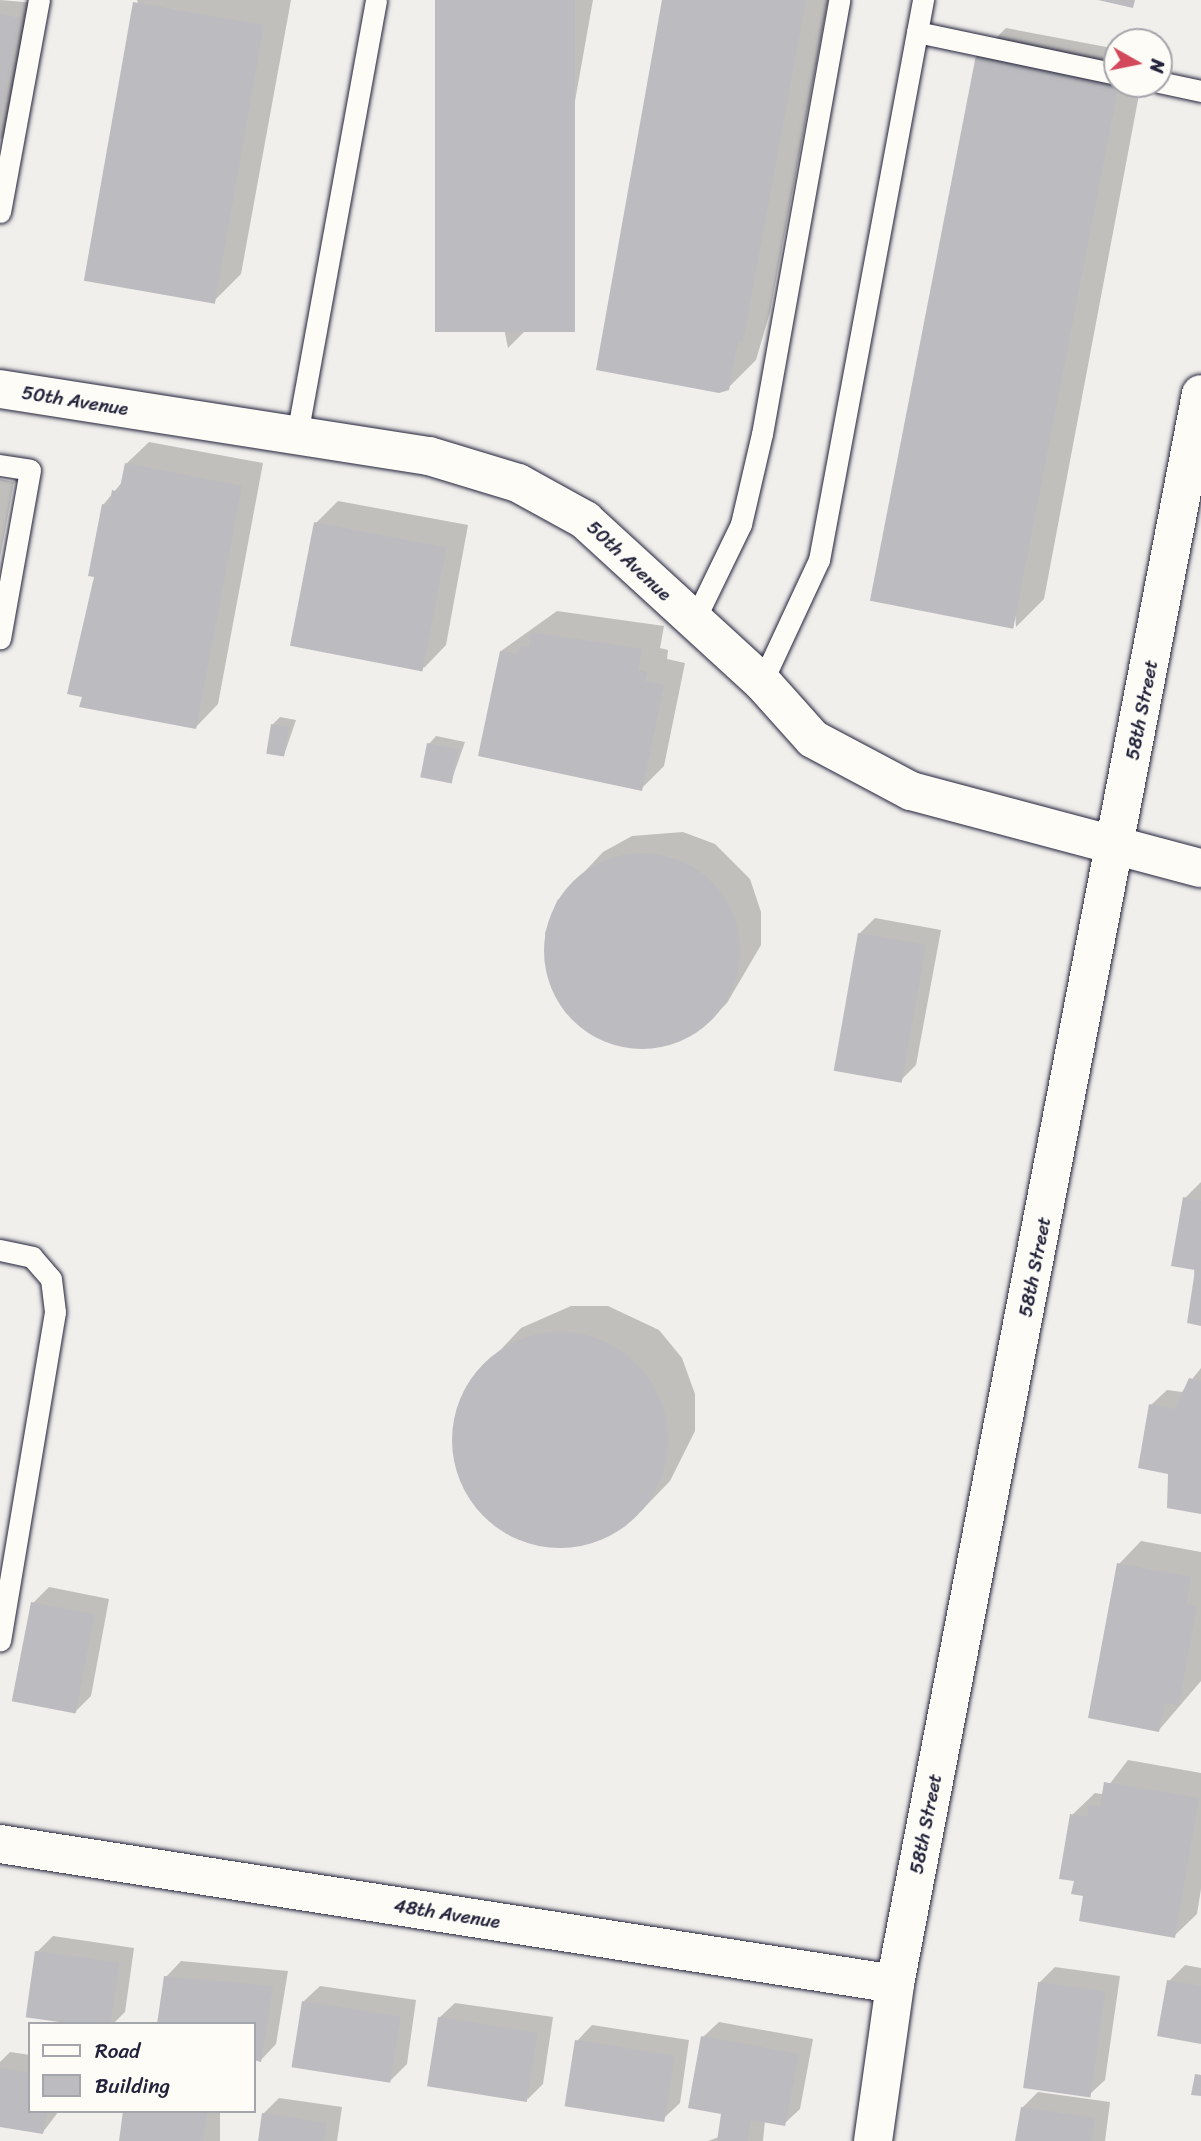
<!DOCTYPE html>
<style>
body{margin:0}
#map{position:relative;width:1201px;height:2141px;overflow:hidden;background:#f0efec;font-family:Sriracha,sans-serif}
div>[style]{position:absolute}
.shadow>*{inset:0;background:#0003;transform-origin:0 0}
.building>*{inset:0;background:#bcbcc0;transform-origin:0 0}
.round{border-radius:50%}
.roads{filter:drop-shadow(0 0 2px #22223b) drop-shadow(0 0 2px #22223b)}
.service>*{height:21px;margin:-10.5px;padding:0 10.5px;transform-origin:10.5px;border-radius:10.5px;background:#fdfcf7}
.minor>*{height:38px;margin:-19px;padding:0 19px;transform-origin:19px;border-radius:19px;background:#fdfcf7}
span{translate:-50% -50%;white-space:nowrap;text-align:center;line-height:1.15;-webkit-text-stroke:6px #fdfcf7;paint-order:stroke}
.street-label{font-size:19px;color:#22223b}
.legend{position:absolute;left:28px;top:2022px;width:228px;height:91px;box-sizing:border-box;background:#fdfcf7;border:2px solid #a5a5ac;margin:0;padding:9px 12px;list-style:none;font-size:21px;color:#22223b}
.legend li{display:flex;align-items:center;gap:14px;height:35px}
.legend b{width:35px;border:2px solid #a5a5ac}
.north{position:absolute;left:1103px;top:28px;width:70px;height:70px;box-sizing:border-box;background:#fdfcf7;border:2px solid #a5a5ac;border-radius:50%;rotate:99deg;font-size:19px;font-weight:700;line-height:28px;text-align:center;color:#22223b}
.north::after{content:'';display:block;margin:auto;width:24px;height:32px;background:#d1495b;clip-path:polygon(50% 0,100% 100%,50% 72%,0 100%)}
</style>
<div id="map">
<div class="shadow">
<div style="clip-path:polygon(0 0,35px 3px,11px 129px,0 140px)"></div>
<div style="clip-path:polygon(137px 0,291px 0,241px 274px,213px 302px)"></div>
<div style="clip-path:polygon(438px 0,593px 0,536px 320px,508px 348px)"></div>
<div style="clip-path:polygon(664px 0,828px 0,770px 312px,756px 360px,728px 388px)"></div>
<div style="clip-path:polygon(1006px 28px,1117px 49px,1117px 84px,1141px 84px,1044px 599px,1016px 627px,978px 56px)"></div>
<div style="clip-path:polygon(149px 442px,263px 463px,218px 704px,196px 727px,96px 576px,103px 505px,123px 481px,126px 464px)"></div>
<div style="clip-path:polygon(0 479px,14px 482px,0 558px)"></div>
<div style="clip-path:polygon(338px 501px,468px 525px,446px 645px,424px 668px,316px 523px)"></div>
<div style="clip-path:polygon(557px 611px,664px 626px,660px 648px,668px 650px,667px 659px,685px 663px,664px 766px,641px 789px,501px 651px)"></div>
<div style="clip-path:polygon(280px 717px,296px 720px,284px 755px,273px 724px)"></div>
<div style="clip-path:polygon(436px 736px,465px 742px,451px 782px,429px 744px)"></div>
<div style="clip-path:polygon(683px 832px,715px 844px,750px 879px,761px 912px,761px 945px,727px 1003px,704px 1026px,658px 1047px,624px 1047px,592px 1035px,566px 1013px,550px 984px,545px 933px,557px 901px,603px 852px,632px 836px)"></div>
<div style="clip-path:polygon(875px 918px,941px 930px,916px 1065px,900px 1081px,859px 934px)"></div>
<div style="clip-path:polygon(1201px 1182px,1201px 1324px,1185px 1198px)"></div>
<div style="clip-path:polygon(571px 1306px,608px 1306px,659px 1330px,682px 1358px,695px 1394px,695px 1431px,670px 1481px,642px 1510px,596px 1541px,560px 1548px,506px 1533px,467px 1493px,454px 1458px,454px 1421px,467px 1386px,521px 1328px)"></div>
<div style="clip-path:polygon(1201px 1368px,1201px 1512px,1170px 1472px,1151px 1405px,1167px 1390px,1182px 1392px)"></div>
<div style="clip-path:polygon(1141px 1541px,1201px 1552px,1201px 1681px,1159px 1730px,1119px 1564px)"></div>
<div style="clip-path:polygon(49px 1587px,109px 1599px,91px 1696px,76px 1711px,33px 1603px)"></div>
<div style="clip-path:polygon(1128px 1760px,1201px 1773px,1201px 1889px,1197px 1914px,1174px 1936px,1085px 1894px,1076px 1880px,1072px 1815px,1095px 1793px,1102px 1794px)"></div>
<div style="clip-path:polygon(53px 1936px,134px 1948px,125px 2012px,113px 2024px,27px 2016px,37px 1952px)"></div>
<div style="clip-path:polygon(181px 1961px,288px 1971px,276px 2044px,261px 2060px,254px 2059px,254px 2024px,166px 1977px)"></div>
<div style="clip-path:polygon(1185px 1965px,1201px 1968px,1201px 2042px,1169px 1981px)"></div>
<div style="clip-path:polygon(1055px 1967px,1120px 1976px,1105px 2080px,1089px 2095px,1039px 1983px)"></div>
<div style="clip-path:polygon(320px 1986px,416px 2000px,407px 2064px,391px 2080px,304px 2001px)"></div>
<div style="clip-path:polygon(455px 2003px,553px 2017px,543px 2084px,528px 2099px,439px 2018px)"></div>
<div style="clip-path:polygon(719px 2022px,813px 2039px,800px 2109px,784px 2124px,765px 2121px,763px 2141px,708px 2141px,719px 2137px,723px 2113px,703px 2037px)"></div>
<div style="clip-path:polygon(592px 2025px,689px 2040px,680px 2103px,664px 2118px,577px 2041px)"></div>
<div style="clip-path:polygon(10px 2052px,30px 2055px,30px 2111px,59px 2111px,43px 2132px,0 2125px,0 2062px)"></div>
<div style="clip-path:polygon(1038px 2092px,1110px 2102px,1105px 2141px,1017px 2141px,1022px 2108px)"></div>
<div style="clip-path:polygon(279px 2098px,342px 2107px,337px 2141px,259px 2141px,263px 2114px)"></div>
<div style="left:125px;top:2111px;width:95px;height:30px"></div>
</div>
<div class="building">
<div style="left:435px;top:0;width:140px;height:332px"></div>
<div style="clip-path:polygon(662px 0,806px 0,743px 342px,738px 341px,729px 390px,719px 393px,596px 370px)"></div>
<div style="clip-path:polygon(1098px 0,1135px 0,1133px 8px)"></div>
<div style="left:133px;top:2px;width:133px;height:283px;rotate:10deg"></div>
<div style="clip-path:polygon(0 14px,20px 18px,1px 117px,0 117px)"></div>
<div style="left:976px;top:55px;width:146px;height:556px;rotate:11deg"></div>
<div style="clip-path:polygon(125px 463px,242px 486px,196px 729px,79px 707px,82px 697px,67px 694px,94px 577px,88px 576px,102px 504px,109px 506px,112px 490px,119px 492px)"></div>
<div style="left:314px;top:522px;width:135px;height:126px;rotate:11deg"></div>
<div style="clip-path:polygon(532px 632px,642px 649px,638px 670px,647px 672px,645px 681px,664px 685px,642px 791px,478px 756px,500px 651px,518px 654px,521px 646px,529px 647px)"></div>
<div style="left:271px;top:724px;width:18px;height:30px;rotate:9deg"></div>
<div style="left:427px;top:743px;width:32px;height:35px;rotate:11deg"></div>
<div class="round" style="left:544px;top:853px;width:196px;height:196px"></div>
<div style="left:858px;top:933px;width:69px;height:140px;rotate:10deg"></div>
<div style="clip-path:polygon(1183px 1197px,1201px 1201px,1201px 1326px,1187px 1323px,1195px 1270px,1171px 1266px)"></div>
<div class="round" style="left:452px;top:1332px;width:216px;height:216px"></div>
<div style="clip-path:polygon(1189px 1378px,1201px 1381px,1201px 1514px,1167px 1508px,1168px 1474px,1138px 1468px,1149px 1404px,1175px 1409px)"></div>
<div style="clip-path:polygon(1117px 1563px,1191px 1577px,1186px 1604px,1197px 1606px,1179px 1705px,1165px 1703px,1159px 1732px,1088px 1718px)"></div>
<div style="left:31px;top:1602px;width:65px;height:101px;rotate:11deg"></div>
<div style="clip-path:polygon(1104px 1782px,1199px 1798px,1175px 1938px,1079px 1921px,1083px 1896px,1071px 1894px,1074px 1881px,1059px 1879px,1070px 1814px,1087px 1817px,1089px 1805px,1100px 1807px)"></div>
<div style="left:35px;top:1951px;width:85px;height:67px;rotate:8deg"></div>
<div style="clip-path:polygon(164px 1976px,273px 1986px,261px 2062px,254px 2060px,254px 2024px,157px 2024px)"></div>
<div style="clip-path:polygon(1167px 1980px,1201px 1986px,1201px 2044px,1157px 2036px)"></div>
<div style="left:1038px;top:1982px;width:68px;height:107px;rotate:8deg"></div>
<div style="left:302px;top:2001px;width:100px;height:67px;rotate:9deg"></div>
<div style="left:438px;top:2017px;width:101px;height:70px;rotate:9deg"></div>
<div style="clip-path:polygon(701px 2036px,799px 2054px,785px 2126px,751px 2120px,747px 2141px,717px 2141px,721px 2114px,688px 2108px)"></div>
<div style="left:575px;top:2040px;width:101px;height:67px;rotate:9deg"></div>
<div style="clip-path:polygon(0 2068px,30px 2073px,30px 2111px,47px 2111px,43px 2134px,0 2127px)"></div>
<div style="clip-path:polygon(1195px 2074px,1201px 2075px,1201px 2096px,1191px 2095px)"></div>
<div style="clip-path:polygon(1021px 2107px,1095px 2118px,1092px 2141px,1015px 2141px)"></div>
<div style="clip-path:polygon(123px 2111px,207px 2113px,203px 2141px,119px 2141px)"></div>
<div style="clip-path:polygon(262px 2113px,327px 2123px,324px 2141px,258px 2141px)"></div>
</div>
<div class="roads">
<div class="service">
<div style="left:917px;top:32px;width:204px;rotate:11.9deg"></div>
<div style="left:1159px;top:82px;width:43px;rotate:12.1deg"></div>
<div style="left:0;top:212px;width:216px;rotate:-79.6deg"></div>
<div style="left:297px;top:435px;width:442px;rotate:-79.7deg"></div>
<div style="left:0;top:465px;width:30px;rotate:9deg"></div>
<div style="left:30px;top:470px;width:171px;rotate:100.1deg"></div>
<div style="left:694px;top:621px;width:108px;rotate:-64.1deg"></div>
<div style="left:741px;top:524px;width:92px;rotate:-76.9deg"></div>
<div style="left:762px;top:434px;width:441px;rotate:-79.9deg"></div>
<div style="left:762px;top:682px;width:135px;rotate:-65deg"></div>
<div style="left:819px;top:560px;width:570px;rotate:-79.48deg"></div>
<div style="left:0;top:1250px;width:33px;rotate:12deg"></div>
<div style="left:32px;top:1257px;width:29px;rotate:49deg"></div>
<div style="left:51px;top:1279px;width:33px;rotate:83deg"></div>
<div style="left:55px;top:1312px;width:333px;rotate:99.5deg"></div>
</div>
<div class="minor">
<div style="left:0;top:389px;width:434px;rotate:8.9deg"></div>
<div style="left:429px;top:456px;width:93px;rotate:16.9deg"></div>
<div style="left:518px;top:483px;width:77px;rotate:28.9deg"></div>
<div style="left:585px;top:520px;width:240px;rotate:42.5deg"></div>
<div style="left:762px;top:682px;width:76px;rotate:48.2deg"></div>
<div style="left:813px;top:739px;width:111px;rotate:28deg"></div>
<div style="left:911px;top:791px;width:300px;rotate:14.9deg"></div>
<div style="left:0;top:1844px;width:906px;rotate:8.89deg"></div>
<div style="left:873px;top:2141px;width:159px;rotate:-82deg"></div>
<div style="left:895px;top:1984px;width:1619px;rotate:-79.11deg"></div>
</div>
</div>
<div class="street-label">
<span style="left:75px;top:401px;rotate:9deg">50th Avenue</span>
<span style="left:629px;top:561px;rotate:43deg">50th Avenue</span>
<span style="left:1142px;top:710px;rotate:-79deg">58th Street</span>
<span style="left:1035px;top:1267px;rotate:-79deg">58th Street</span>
<span style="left:926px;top:1824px;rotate:-79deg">58th Street</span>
<span style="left:447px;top:1914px;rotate:9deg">48th Avenue</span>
</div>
<ul class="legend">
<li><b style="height:9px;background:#fdfcf7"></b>Road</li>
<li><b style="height:19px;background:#bcbcc0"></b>Building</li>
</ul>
<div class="north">N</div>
</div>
